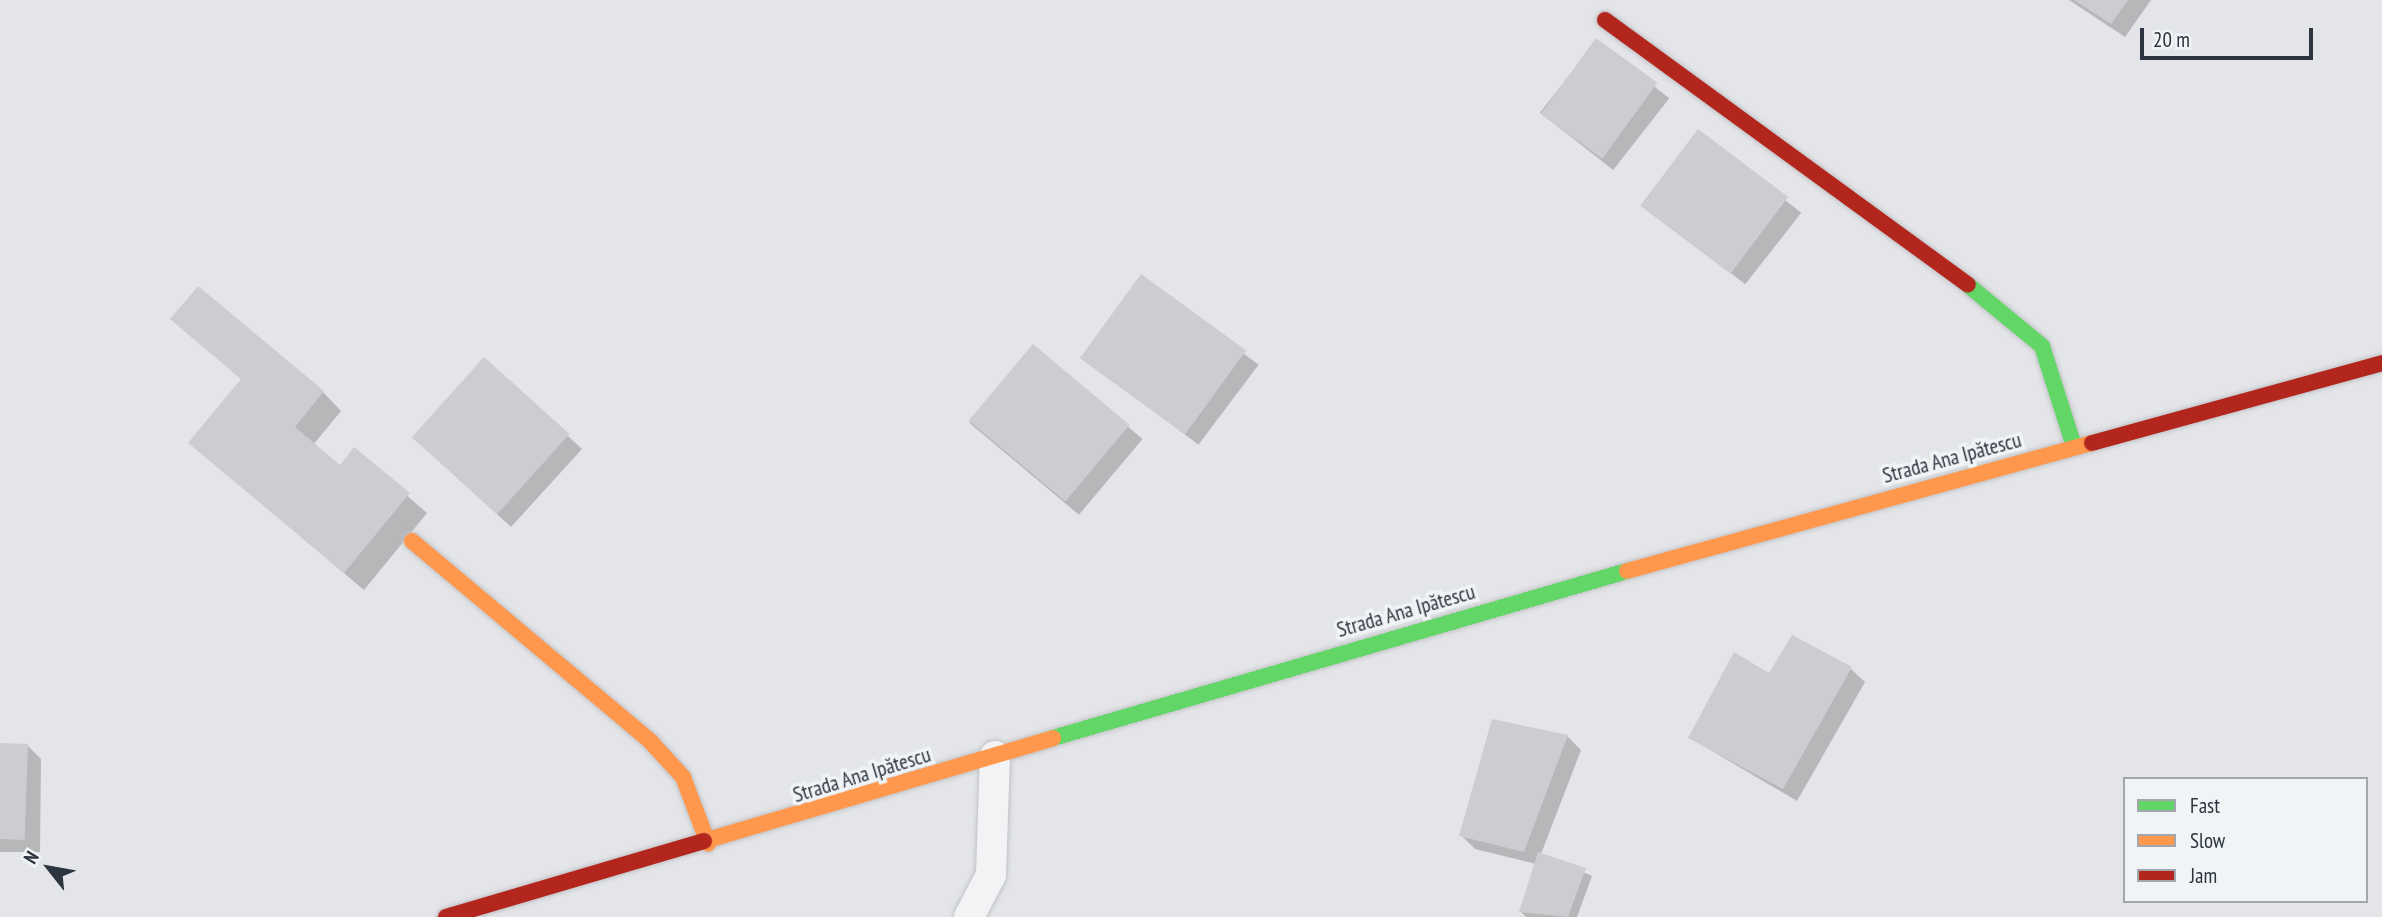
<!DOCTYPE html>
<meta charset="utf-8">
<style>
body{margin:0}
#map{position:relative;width:2382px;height:917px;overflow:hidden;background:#e3e5e8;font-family:"PT Sans Narrow",sans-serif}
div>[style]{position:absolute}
.shadow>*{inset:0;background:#0003;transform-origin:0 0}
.building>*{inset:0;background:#cccdd0;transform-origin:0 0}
.roads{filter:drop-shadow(0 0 2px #c2c3c6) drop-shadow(0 0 2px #c2c3c6)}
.lane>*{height:30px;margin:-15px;padding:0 15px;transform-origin:15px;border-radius:15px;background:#f2f3f5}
.fast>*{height:16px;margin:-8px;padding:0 8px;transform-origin:8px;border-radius:8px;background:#63d668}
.slow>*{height:16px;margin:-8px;padding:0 8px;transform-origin:8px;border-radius:8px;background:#ff974d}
.jam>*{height:16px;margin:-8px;padding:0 8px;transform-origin:8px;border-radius:8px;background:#b3261e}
span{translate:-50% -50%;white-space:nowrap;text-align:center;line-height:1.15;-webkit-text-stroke:7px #f1f4f6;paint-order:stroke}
.street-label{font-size:21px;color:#2c343f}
.legend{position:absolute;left:2123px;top:777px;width:245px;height:126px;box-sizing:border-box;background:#f1f4f6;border:2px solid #a2a7ad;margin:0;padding:9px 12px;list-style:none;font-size:21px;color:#2c343f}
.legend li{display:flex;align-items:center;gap:14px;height:35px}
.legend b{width:35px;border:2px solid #a2a7ad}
.north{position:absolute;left:14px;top:833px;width:70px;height:70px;-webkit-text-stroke:5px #f1f4f6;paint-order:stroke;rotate:301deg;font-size:19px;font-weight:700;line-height:28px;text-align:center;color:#2c343f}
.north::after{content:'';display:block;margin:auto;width:24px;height:32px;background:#2c343f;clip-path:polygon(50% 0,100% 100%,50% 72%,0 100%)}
.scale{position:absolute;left:2140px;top:28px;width:173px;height:32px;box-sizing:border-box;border:4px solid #2c343f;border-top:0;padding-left:9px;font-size:21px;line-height:24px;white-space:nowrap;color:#2c343f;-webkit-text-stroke:5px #f1f4f6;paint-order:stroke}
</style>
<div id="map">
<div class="shadow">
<div style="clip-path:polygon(2069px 0,2151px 0,2125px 37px)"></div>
<div style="left:1596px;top:41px;width:93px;height:91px;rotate:38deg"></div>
<div style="left:1698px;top:132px;width:131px;height:91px;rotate:38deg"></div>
<div style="left:1142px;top:277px;width:146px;height:100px;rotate:37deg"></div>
<div style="clip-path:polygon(172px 319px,323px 392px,341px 411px,313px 445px,341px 467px,354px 450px,427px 513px,364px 590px,190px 443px,242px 380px)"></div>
<div style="left:1033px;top:347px;width:143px;height:99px;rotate:40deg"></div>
<div style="clip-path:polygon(484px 359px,582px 449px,511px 527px,428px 451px)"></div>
<div style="clip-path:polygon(1851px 669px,1865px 682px,1797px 801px,1690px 738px)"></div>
<div style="clip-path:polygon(1567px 736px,1581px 750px,1541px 854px,1592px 876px,1577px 917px,1526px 917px,1521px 912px,1536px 864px,1475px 849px,1461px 835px)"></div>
<div style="clip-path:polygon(0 745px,27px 745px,41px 759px,40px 852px,0 852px)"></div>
</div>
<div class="building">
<div style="clip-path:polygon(2074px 0,2128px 0,2111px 24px)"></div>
<div style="left:1596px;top:38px;width:76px;height:94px;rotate:36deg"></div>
<div style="left:1698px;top:129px;width:113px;height:96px;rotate:37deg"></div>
<div style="left:1141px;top:274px;width:130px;height:104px;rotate:36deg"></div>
<div style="clip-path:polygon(198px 286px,324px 391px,295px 427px,340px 465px,354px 447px,410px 493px,344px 573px,188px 443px,241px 379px,170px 319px)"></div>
<div style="left:1033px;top:344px;width:126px;height:100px;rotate:40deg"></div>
<div style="left:484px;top:357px;width:115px;height:108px;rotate:42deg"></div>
<div style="clip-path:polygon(1792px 635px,1852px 667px,1783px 789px,1688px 738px,1734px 652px,1769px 673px)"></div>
<div style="clip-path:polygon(1492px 719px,1568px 735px,1524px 852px,1459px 836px)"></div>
<div style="left:0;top:743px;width:28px;height:96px;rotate:2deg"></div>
<div style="clip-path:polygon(1538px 852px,1586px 868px,1568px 917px,1519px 912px)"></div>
</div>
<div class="roads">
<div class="lane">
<div style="left:969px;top:917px;width:47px;rotate:-62.4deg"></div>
<div style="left:991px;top:875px;width:119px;rotate:-88.1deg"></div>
</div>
<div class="fast">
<div style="left:1968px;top:285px;width:96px;rotate:39.5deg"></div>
<div style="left:2042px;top:346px;width:105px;rotate:72.3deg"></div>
<div style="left:1053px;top:738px;width:598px;rotate:-16.22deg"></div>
</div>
<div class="slow">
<div style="left:412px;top:541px;width:311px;rotate:40deg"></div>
<div style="left:650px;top:741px;width:49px;rotate:47.5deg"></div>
<div style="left:683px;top:777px;width:71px;rotate:69.3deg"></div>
<div style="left:1627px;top:571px;width:482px;rotate:-15.4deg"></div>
<div style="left:704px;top:841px;width:364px;rotate:-16.4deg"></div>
</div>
<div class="jam">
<div style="left:1605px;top:20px;width:449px;rotate:36.1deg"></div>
<div style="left:2092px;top:443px;width:301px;rotate:-15.4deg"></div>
<div style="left:446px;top:917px;width:269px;rotate:-16.4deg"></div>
</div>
</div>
<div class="street-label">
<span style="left:1952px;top:458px;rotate:-15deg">Strada Ana Ipătescu</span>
<span style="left:1406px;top:611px;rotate:-16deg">Strada Ana Ipătescu</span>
<span style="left:862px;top:775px;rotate:-17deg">Strada Ana Ipătescu</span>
</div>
<ul class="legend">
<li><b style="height:9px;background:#63d668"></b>Fast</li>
<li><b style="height:9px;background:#ff974d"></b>Slow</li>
<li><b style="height:9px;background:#b3261e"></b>Jam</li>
</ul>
<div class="north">N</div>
<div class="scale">20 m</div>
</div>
